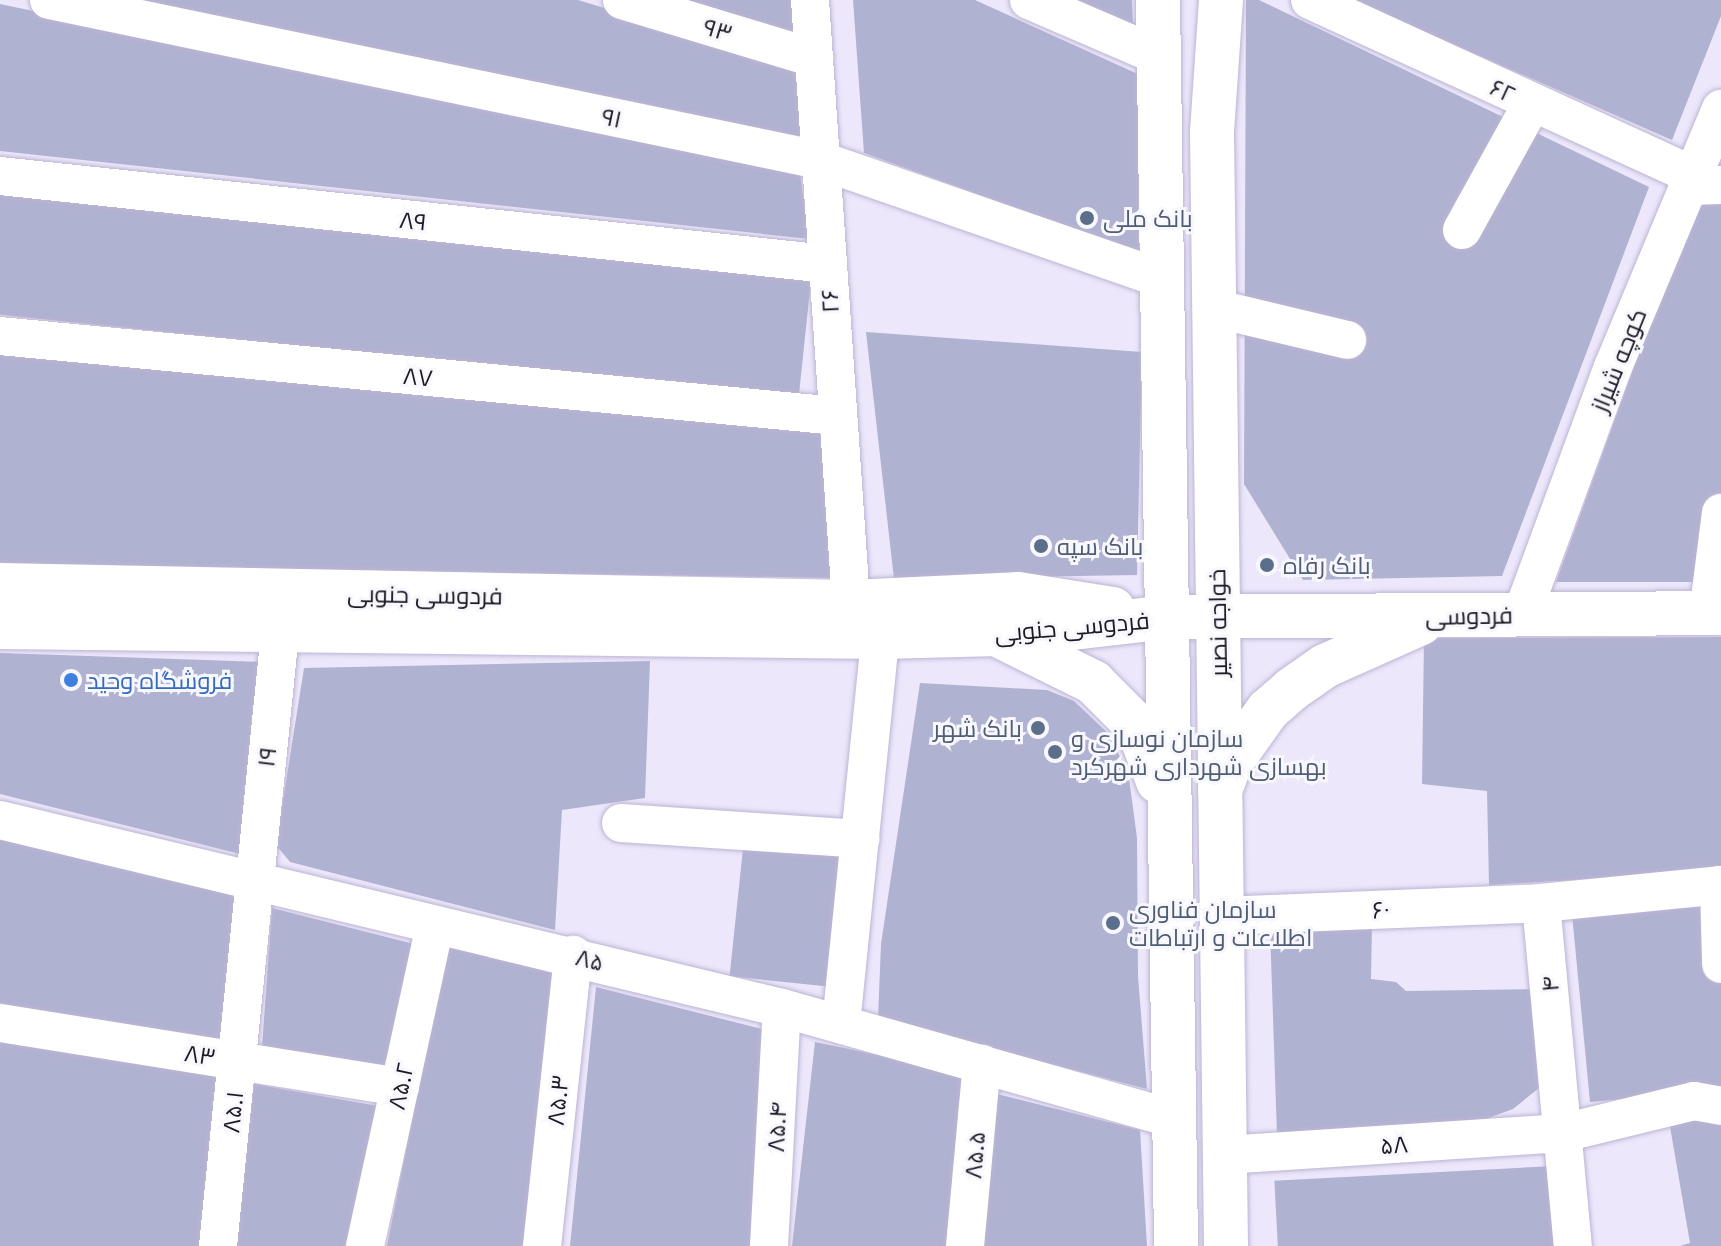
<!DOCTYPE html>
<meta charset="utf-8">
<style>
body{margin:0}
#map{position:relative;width:1721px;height:1246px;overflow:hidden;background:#ece7fb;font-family:"Open Sans",Cairo,sans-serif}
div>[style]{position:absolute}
.building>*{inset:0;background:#b0b2d1;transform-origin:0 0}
.roads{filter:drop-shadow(0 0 2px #bcb4d4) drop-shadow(0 0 2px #bcb4d4)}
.minor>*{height:38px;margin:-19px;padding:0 19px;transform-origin:19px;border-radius:19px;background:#fff}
.major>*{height:44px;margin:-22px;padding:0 22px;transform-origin:22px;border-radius:22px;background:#fff}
.dots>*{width:22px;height:22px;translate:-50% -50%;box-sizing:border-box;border:4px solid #f8f7fd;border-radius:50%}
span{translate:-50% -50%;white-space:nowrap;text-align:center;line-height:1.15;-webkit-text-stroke:6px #f8f7fd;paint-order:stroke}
.street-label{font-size:24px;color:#1c1924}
.service-label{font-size:24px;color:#4e5e75}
.left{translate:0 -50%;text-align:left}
.right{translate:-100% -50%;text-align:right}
.shop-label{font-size:24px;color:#366cbe}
</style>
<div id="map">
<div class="building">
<div style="clip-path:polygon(140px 0,578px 0,799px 67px,802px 139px)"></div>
<div style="clip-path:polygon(674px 0,795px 0,796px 38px)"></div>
<div style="clip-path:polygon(853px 0,975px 0,1140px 75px,1150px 257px,864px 153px)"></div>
<div style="clip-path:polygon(1076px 0,1132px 0,1133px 25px)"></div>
<div style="clip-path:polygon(1246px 0,1259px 0,1649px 187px,1502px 576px,1303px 580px,1244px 484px)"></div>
<div style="clip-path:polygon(1352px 0,1721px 0,1721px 16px,1672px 140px)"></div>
<div style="clip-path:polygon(0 4px,800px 173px,809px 239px,0 151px)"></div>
<div style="left:0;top:190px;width:816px;height:124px;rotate:6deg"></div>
<div style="clip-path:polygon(1721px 195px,1721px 582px,1556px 582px,1696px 196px)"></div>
<div style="clip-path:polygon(866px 332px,1142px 352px,1137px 575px,894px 579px)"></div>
<div style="clip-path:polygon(0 352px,828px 426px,835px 578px,0 565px)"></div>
<div style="clip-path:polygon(1721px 637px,1721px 871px,1489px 885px,1487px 791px,1422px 784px,1424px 638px)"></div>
<div style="clip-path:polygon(0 653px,266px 662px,244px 855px,0 794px)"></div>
<div style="clip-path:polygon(650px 661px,645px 798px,562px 810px,555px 930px,290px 862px,276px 845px,304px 668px)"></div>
<div style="clip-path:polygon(920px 683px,1047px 690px,1074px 701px,1111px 736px,1129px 778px,1137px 838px,1138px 976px,1147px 1089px,878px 1019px,881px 944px)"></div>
<div style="clip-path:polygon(0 835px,238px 892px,226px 1050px,0 1014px)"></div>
<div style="left:744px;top:839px;width:99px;height:138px;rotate:6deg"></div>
<div style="clip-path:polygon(1721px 906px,1721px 1090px,1590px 1102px,1572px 914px)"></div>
<div style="clip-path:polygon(272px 908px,422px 946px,395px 1073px,262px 1047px)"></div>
<div style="clip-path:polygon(1372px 922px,1371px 979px,1396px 982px,1406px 991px,1539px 989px,1550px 1079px,1513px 1109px,1453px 1131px,1277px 1135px,1270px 928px)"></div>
<div style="clip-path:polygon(447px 943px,554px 974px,530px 1246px,387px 1246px)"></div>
<div style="clip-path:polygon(596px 987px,770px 1031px,754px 1246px,570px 1246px)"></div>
<div style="clip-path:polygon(0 1039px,225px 1072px,204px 1246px,0 1246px)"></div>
<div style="clip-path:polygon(815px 1042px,981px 1076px,958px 1246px,792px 1246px)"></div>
<div style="clip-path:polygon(254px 1084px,395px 1109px,359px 1246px,235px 1246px)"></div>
<div style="clip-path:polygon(997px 1094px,1140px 1130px,1147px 1246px,981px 1246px)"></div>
<div style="clip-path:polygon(1721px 1110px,1721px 1246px,1680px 1246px,1690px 1243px,1668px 1115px)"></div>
<div style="left:1555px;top:1166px;width:80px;height:281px;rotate:87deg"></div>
</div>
<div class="roads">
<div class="minor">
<div style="left:49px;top:0;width:786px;rotate:11.74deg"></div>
<div style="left:819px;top:160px;width:363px;rotate:19.1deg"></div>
<div style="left:622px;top:0;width:201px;rotate:16.8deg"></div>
<div style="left:810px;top:0;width:603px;rotate:86.1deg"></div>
<div style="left:1029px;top:0;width:142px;rotate:23.3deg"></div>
<div style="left:1310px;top:0;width:409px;rotate:24.6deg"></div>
<div style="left:1682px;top:170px;width:18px;rotate:63deg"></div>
<div style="left:1690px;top:186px;width:31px;rotate:-2deg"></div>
<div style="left:0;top:176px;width:832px;rotate:6.07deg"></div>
<div style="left:1462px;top:230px;width:145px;rotate:-61.1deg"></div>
<div style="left:1213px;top:308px;width:138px;rotate:13.4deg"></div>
<div style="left:0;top:336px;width:841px;rotate:5.46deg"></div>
<div style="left:1522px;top:614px;width:263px;rotate:-69.8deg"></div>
<div style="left:1613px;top:367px;width:280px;rotate:-67.3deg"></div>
<div style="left:1708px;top:614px;width:102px;rotate:-82.7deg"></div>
<div style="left:0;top:820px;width:804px;rotate:13.52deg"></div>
<div style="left:782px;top:1008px;width:407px;rotate:15.8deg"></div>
<div style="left:621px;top:823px;width:240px;rotate:3.8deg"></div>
<div style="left:1719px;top:885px;width:79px;rotate:88.5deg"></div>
<div style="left:1541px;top:903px;width:344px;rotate:84.7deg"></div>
<div style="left:1221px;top:916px;width:320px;rotate:-2.3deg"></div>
<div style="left:1541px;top:903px;width:181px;rotate:-5.7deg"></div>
<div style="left:0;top:1023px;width:405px;rotate:9.1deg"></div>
<div style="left:841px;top:1024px;width:389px;rotate:-84.2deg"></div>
<div style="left:1224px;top:1155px;width:340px;rotate:-3.7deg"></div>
<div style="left:1563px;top:1133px;width:135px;rotate:-13.7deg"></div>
<div style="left:1694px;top:1101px;width:27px;rotate:10deg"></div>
<div style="left:218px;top:1246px;width:617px;rotate:-84.23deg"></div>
<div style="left:365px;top:1246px;width:328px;rotate:-77.7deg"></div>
<div style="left:542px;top:1246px;width:293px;rotate:-83.9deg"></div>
<div style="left:769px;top:1246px;width:238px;rotate:-86.9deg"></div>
<div style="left:965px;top:1246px;width:183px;rotate:-84.7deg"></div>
</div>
<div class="major">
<div style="left:1158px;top:0;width:1246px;rotate:89.17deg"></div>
<div style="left:1221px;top:0;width:132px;rotate:93.9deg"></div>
<div style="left:1212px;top:132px;width:1114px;rotate:89.28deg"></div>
<div style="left:0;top:585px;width:851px;rotate:1.14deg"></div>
<div style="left:851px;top:602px;width:167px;rotate:-2.7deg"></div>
<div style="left:1018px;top:594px;width:96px;rotate:9deg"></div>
<div style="left:0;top:627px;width:880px;rotate:0.65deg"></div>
<div style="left:880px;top:637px;width:149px;rotate:-1.5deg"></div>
<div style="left:1029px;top:633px;width:139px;rotate:-6.6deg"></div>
<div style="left:1167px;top:617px;width:554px;rotate:-0.41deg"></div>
<div style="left:1002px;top:637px;width:102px;rotate:26.3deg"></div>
<div style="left:1093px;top:682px;width:64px;rotate:45deg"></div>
<div style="left:1138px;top:727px;width:58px;rotate:69.7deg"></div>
<div style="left:1220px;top:790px;width:30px;rotate:-69deg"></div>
<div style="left:1231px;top:762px;width:64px;rotate:-54.6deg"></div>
<div style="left:1268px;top:710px;width:32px;rotate:-41deg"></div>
<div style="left:1292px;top:689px;width:40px;rotate:-34.9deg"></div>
<div style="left:1325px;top:666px;width:105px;rotate:-24.1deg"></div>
</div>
</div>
<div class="dots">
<div style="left:1087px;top:218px;background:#5c6f8a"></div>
<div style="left:1041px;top:546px;background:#5c6f8a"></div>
<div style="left:1267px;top:565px;background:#5c6f8a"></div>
<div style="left:71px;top:680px;background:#3f7fe0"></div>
<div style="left:1038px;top:728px;background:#5c6f8a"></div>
<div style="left:1055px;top:752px;background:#5c6f8a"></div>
<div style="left:1113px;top:923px;background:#5c6f8a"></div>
</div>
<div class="street-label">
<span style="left:718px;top:29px;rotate:17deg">۹۳</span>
<span style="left:1503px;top:90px;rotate:25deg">۶۲</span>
<span style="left:612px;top:117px;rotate:12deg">۹۱</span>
<span style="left:413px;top:220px;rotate:6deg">۸۹</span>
<span style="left:829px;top:301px;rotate:-93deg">۲۶</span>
<span style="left:1618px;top:360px;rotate:-68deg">کوچه شیراز</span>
<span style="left:418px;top:376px;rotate:5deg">۸۷</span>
<span style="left:425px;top:594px;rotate:1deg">فردوسی جنوبی</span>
<span style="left:1469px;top:615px;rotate:-1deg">فردوسی</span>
<span style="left:1217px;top:623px;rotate:-91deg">خواجه نصیر</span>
<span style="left:1072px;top:626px;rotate:-5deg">فردوسی جنوبی</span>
<span style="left:266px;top:757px;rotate:-83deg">۱۹</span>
<span style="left:1381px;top:909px;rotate:-2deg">۶۰</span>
<span style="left:590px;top:959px;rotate:14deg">۸۵</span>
<span style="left:1549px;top:984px;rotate:-95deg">۴</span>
<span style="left:200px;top:1054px;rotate:9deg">۸۳</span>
<span style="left:400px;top:1086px;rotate:-78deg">۸۵.۲</span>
<span style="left:557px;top:1100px;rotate:-84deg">۸۵.۳</span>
<span style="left:232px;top:1112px;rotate:-84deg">۸۵.۱</span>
<span style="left:776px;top:1127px;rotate:-87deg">۸۵.۴</span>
<span style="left:1394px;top:1144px;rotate:-4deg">۵۸</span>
<span style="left:974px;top:1155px;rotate:-85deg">۸۵.۵</span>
</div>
<div class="service-label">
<span class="left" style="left:1103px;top:218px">بانک ملی</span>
<span class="left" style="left:1057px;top:546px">بانک سپه</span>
<span class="left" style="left:1283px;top:565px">بانک رفاه</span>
<span class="right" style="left:1022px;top:728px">بانک شهر</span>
<span class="left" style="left:1071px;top:752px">سازمان نوسازی و<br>بهسازی شهرداری شهرکرد</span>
<span class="left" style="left:1129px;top:923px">سازمان فناوری<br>اطلاعات و ارتباطات</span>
</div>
<div class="shop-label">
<span class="left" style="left:87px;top:680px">فروشگاه وحید</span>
</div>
</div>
